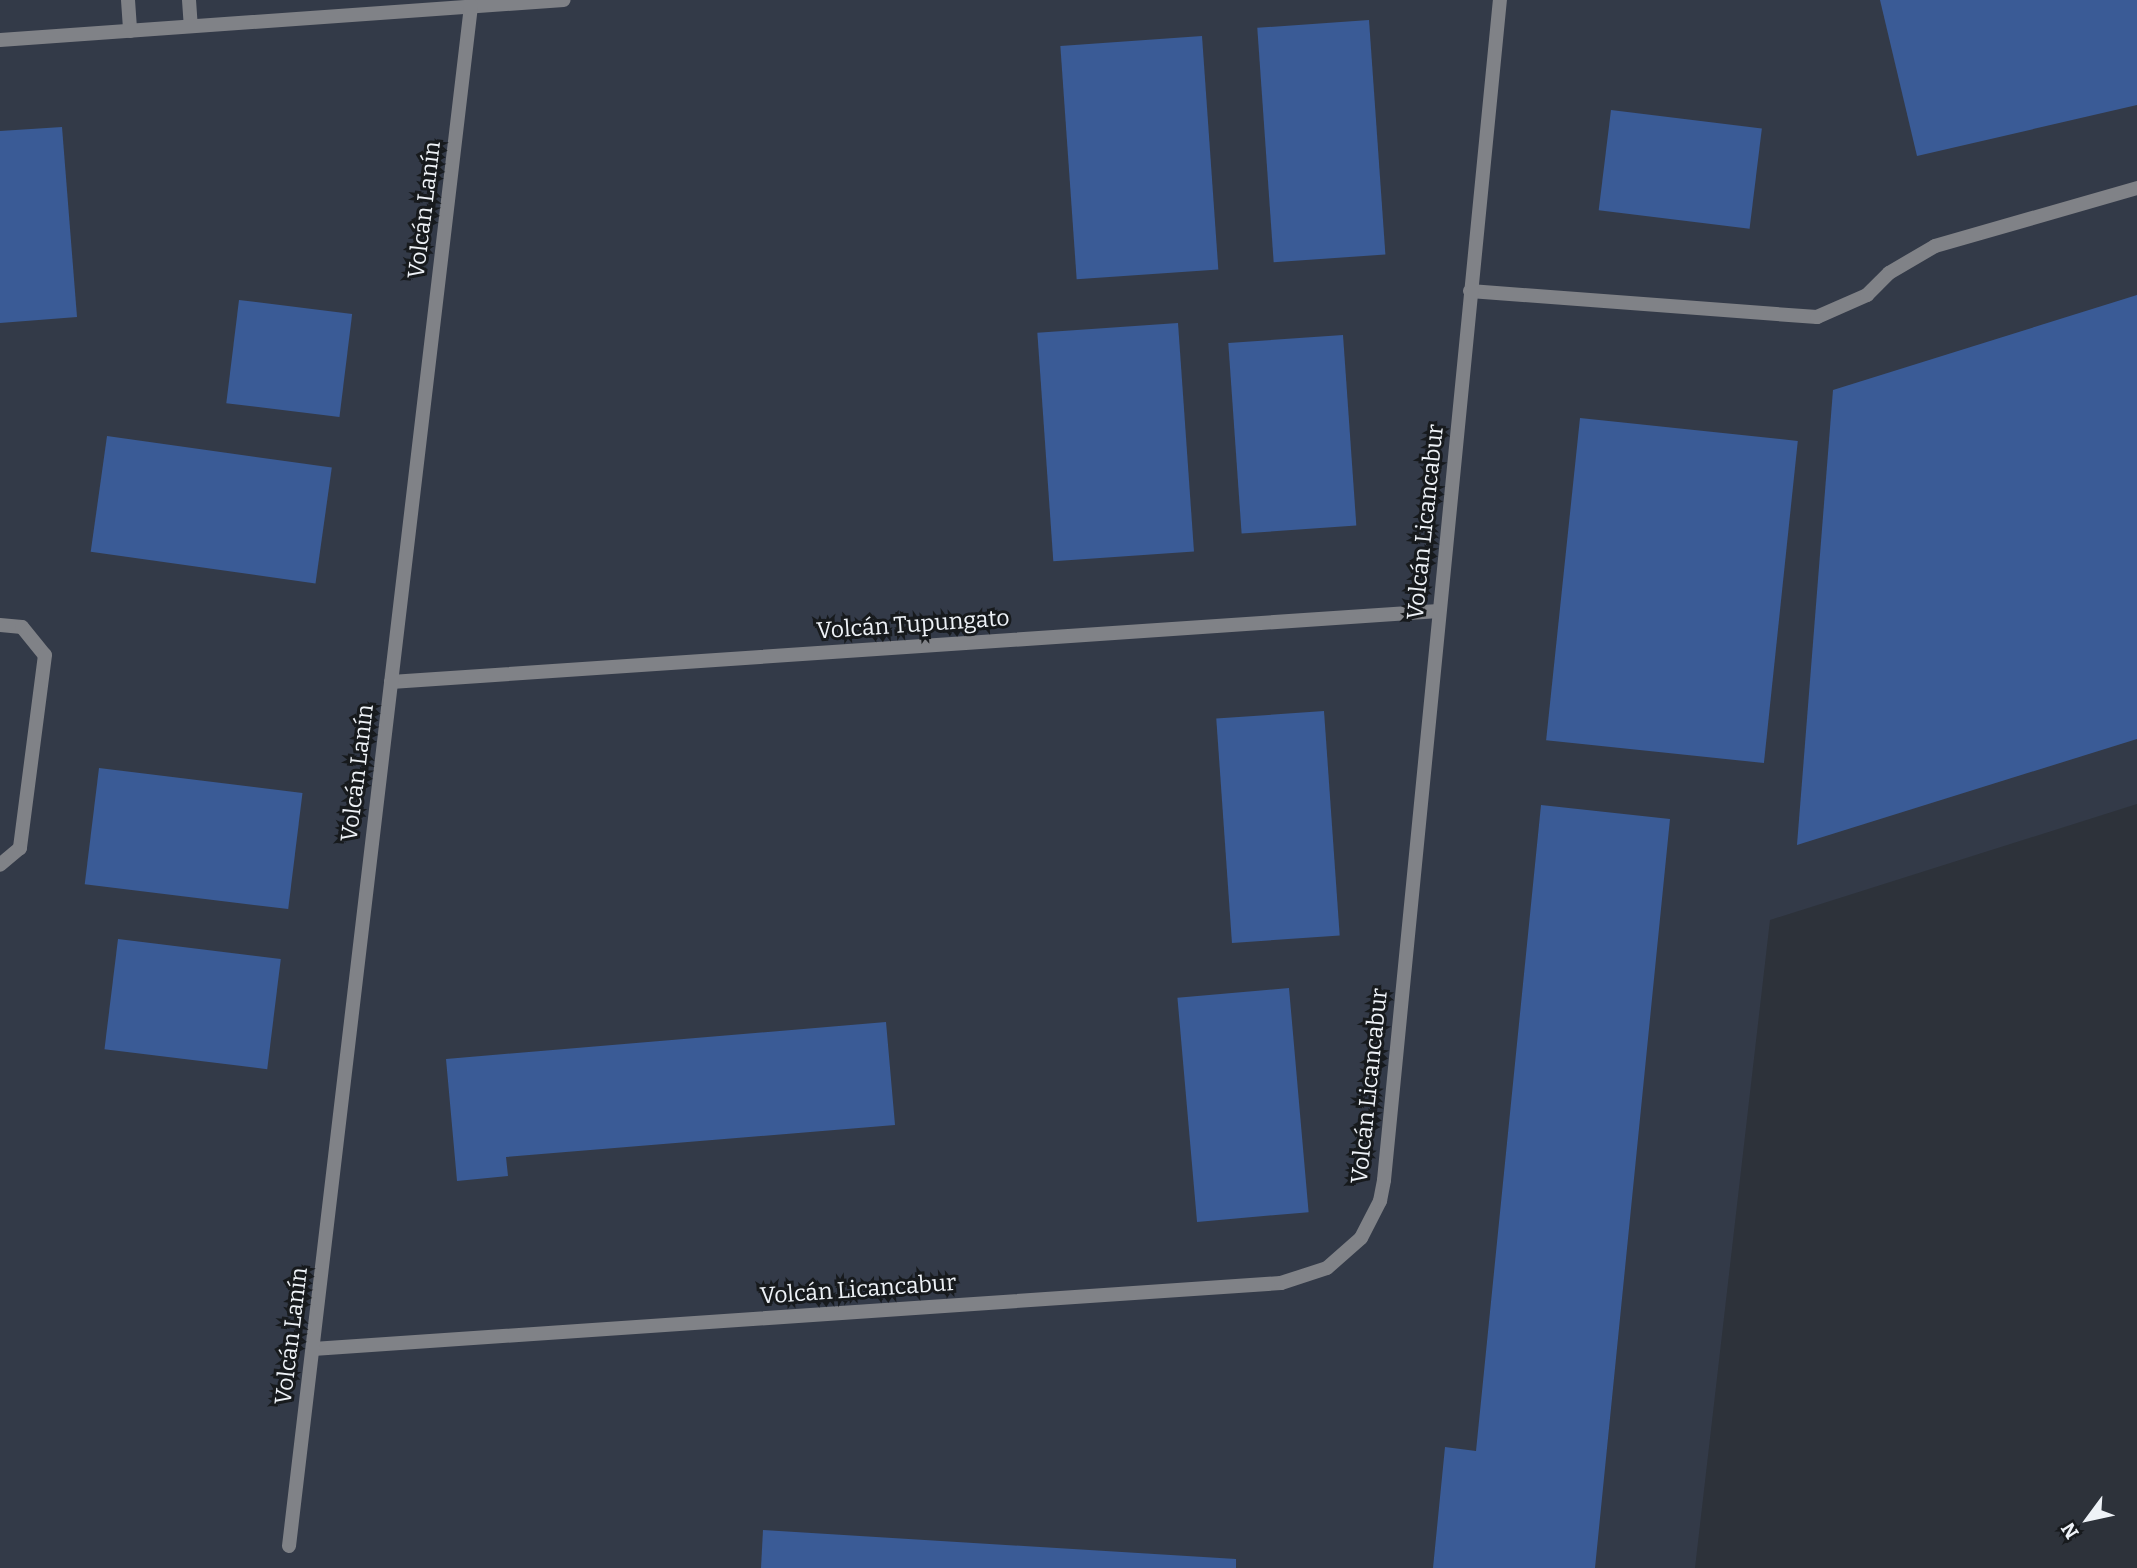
<!DOCTYPE html>
<meta charset="utf-8">
<style>
body{margin:0}
#map{position:relative;width:2137px;height:1568px;overflow:hidden;background:#2d323a;font-family:Bitter,serif}
div>[style]{position:absolute}
.built>*{inset:0;background:#333a48}
.building>*{inset:0;background:#3a5b96;transform-origin:0 0}
.lane>*{height:14px;margin:-7px;padding:0 7px;transform-origin:7px;border-radius:7px;background:#808287}
.street>*{height:14px;margin:-7px;padding:0 7px;transform-origin:7px;border-radius:7px;background:#808287}
span{translate:-50% -50%;white-space:nowrap;text-align:center;line-height:1.15;-webkit-text-stroke:6px #171a1d;paint-order:stroke}
.street-label{font-size:23px;color:#eef2f7}
.north{position:absolute;left:2053px;top:1484px;width:70px;height:70px;-webkit-text-stroke:5px #171a1d;paint-order:stroke;rotate:237deg;font-size:19px;font-weight:700;line-height:28px;text-align:center;color:#eef2f7}
.north::after{content:'';display:block;margin:auto;width:24px;height:32px;background:#eef2f7;clip-path:polygon(50% 0,100% 100%,50% 72%,0 100%)}
</style>
<div id="map">
<div class="built">
<div style="clip-path:polygon(0 0,2137px 0,2137px 804px,1770px 920px,1695px 1568px,0 1568px)"></div>
</div>
<div class="building">
<div style="clip-path:polygon(1880px 0,2137px 0,2137px 105px,1917px 156px)"></div>
<div style="left:1369px;top:20px;width:235px;height:112px;rotate:86deg"></div>
<div style="left:1202px;top:36px;width:234px;height:142px;rotate:86deg"></div>
<div style="left:1611px;top:110px;width:152px;height:101px;rotate:7deg"></div>
<div style="clip-path:polygon(62px 127px,77px 317px,0 323px,0 131px)"></div>
<div style="clip-path:polygon(2137px 295px,2137px 739px,1797px 845px,1833px 390px)"></div>
<div style="left:239px;top:300px;width:114px;height:104px;rotate:7deg"></div>
<div style="left:1178px;top:323px;width:229px;height:141px;rotate:86deg"></div>
<div style="left:1343px;top:335px;width:191px;height:115px;rotate:86deg"></div>
<div style="left:1580px;top:418px;width:219px;height:324px;rotate:6deg"></div>
<div style="left:107px;top:436px;width:227px;height:117px;rotate:8deg"></div>
<div style="left:1324px;top:711px;width:225px;height:108px;rotate:86deg"></div>
<div style="left:99px;top:768px;width:205px;height:117px;rotate:7deg"></div>
<div style="clip-path:polygon(1541px 805px,1670px 819px,1595px 1568px,1433px 1568px,1445px 1447px,1476px 1451px)"></div>
<div style="left:118px;top:939px;width:164px;height:111px;rotate:7deg"></div>
<div style="left:1289px;top:988px;width:225px;height:112px;rotate:85deg"></div>
<div style="clip-path:polygon(886px 1022px,895px 1125px,506px 1157px,508px 1176px,457px 1181px,446px 1059px)"></div>
<div style="clip-path:polygon(763px 1530px,1236px 1559px,1236px 1568px,761px 1568px)"></div>
</div>
<div class="lane">
<div style="left:1470px;top:291px;width:348px;rotate:4.3deg"></div>
<div style="left:1817px;top:317px;width:55px;rotate:-23.7deg"></div>
<div style="left:1867px;top:295px;width:31px;rotate:-45deg"></div>
<div style="left:1889px;top:273px;width:53px;rotate:-30.4deg"></div>
<div style="left:1935px;top:246px;width:210px;rotate:-16deg"></div>
<div style="left:0;top:625px;width:22px;rotate:5deg"></div>
<div style="left:22px;top:627px;width:36px;rotate:51deg"></div>
<div style="left:45px;top:655px;width:195px;rotate:97.4deg"></div>
<div style="left:20px;top:848px;width:26px;rotate:140deg"></div>
</div>
<div class="street">
<div style="left:128px;top:0;width:31px;rotate:86deg"></div>
<div style="left:189px;top:0;width:26px;rotate:86deg"></div>
<div style="left:0;top:40px;width:565px;rotate:-4.06deg"></div>
<div style="left:391px;top:682px;width:1050px;rotate:-3.88deg"></div>
<div style="left:313px;top:1349px;width:970px;rotate:-3.9deg"></div>
<div style="left:1281px;top:1283px;width:48px;rotate:-18.1deg"></div>
<div style="left:1327px;top:1268px;width:45px;rotate:-41.4deg"></div>
<div style="left:1361px;top:1238px;width:42px;rotate:-62.8deg"></div>
<div style="left:1380px;top:1201px;width:21px;rotate:-79deg"></div>
<div style="left:1384px;top:1180px;width:1186px;rotate:-84.39deg"></div>
<div style="left:289px;top:1546px;width:1551px;rotate:-83.26deg"></div>
</div>
<div class="street-label">
<span style="left:424px;top:210px;rotate:-83deg">Volcán Lanín</span>
<span style="left:1425px;top:522px;rotate:-84deg">Volcán Licancabur</span>
<span style="left:913px;top:624px;rotate:-4deg">Volcán Tupungato</span>
<span style="left:357px;top:773px;rotate:-83deg">Volcán Lanín</span>
<span style="left:1369px;top:1086px;rotate:-84deg">Volcán Licancabur</span>
<span style="left:858px;top:1289px;rotate:-4deg">Volcán Licancabur</span>
<span style="left:291px;top:1336px;rotate:-83deg">Volcán Lanín</span>
</div>
<div class="north">N</div>
</div>
